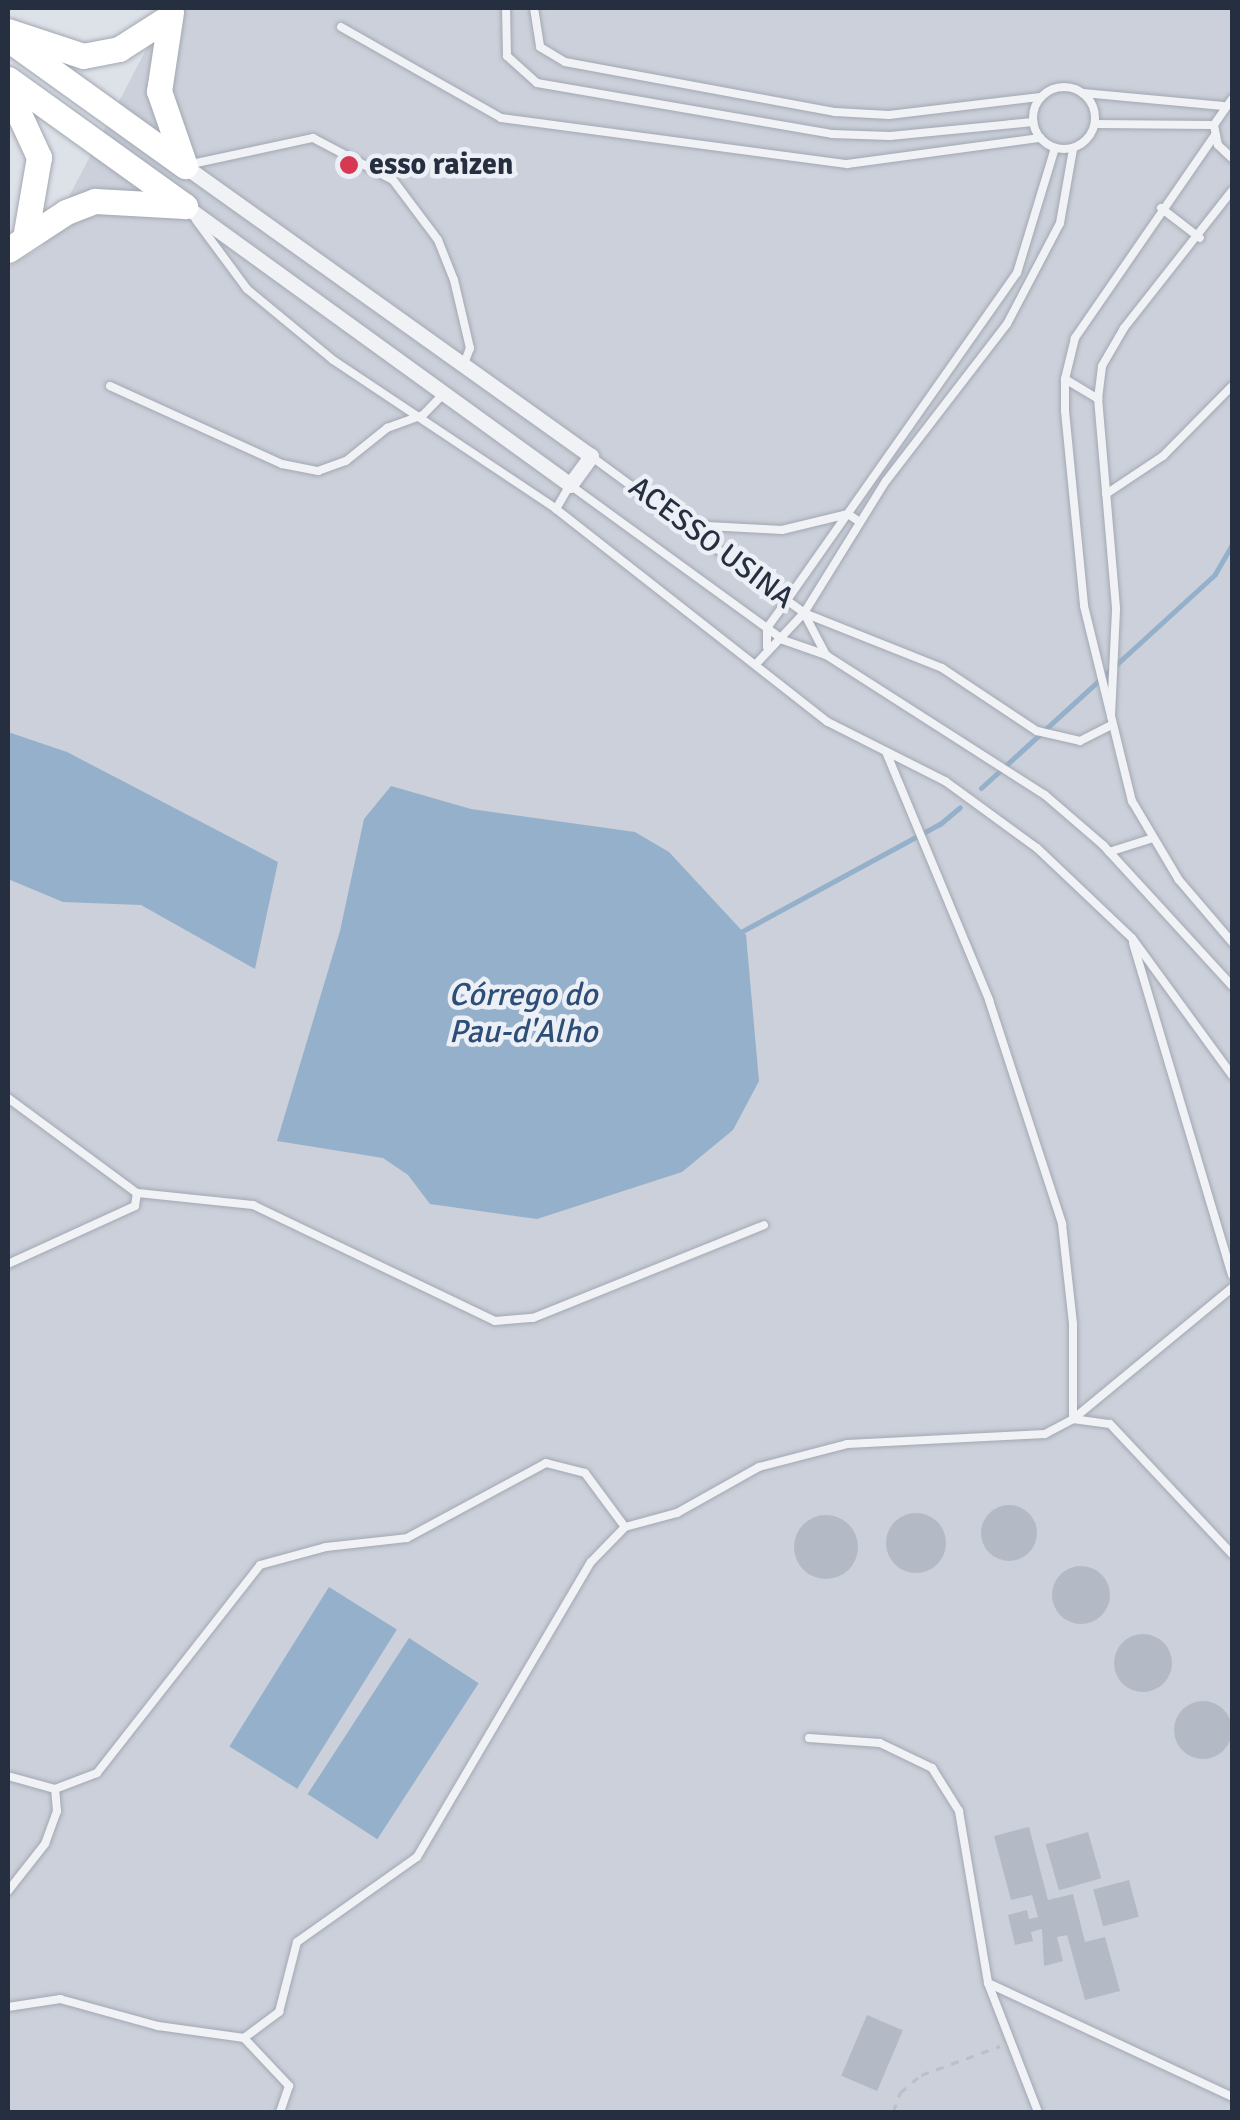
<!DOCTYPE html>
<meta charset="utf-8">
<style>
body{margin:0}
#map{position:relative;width:1240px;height:2120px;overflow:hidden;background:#dde1e8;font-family:Signika,sans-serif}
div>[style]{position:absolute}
.built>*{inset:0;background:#cbd0da}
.water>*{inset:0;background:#95b0cb;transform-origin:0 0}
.stream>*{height:5px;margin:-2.5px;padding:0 2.5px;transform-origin:2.5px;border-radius:2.5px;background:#95b0cb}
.building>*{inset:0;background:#b4bac5;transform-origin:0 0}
.round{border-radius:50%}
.path>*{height:2.5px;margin-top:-1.25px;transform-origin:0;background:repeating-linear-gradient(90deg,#bbbfc6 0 8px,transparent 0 16px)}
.roads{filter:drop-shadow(0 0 2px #a2a8b2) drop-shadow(0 0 2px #a2a8b2)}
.service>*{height:8px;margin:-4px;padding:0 4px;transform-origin:4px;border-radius:4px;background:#f0f2f6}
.service>.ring{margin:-4px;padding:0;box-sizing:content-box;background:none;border:8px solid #f0f2f6;border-radius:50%}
.minor>*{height:15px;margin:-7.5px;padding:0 7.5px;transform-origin:7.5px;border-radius:7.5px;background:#f0f2f6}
.primary>*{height:25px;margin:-12.5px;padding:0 12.5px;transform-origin:12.5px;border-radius:12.5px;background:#fff}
.trunk>*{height:25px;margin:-12.5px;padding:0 12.5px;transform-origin:12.5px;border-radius:12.5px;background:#fff}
.dots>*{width:28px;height:28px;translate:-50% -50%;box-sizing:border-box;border:5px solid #ecf0f6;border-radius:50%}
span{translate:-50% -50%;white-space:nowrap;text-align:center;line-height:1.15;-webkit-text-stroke:9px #ecf0f6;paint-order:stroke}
.poi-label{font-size:30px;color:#262f3f;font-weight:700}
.left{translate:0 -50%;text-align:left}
.street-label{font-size:30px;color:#262f3f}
.water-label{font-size:32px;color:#2d4e76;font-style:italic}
.frame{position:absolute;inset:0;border:10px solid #262f3f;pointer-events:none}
</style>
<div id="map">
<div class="built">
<div style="clip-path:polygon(168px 8px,1232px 8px,1232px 2112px,8px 2112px,8px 267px,43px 246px)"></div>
</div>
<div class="water">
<div style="clip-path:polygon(8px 732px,67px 752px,278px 862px,255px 969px,141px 905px,63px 902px,8px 879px)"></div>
<div style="clip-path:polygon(391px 786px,471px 809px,635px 832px,669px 852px,746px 935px,759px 1081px,733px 1130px,682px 1172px,537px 1219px,430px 1204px,408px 1175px,383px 1158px,277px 1141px,340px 931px,364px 819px)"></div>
<div style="left:329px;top:1587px;width:80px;height:188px;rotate:32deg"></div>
<div style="left:409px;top:1638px;width:83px;height:186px;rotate:33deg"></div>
</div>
<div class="stream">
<div style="left:981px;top:788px;width:317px;rotate:-42.4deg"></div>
<div style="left:1215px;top:574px;width:34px;rotate:-60deg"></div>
<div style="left:737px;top:934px;width:231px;rotate:-28.5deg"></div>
<div style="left:940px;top:824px;width:26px;rotate:-40deg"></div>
</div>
<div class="building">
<div class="round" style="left:981px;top:1505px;width:56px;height:56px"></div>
<div class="round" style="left:886px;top:1513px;width:60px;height:60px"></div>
<div class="round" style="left:794px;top:1515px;width:64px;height:64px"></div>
<div class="round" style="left:1052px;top:1566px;width:58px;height:58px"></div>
<div class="round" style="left:1114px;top:1634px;width:58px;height:58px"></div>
<div class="round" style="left:1174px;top:1701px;width:58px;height:58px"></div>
<div style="clip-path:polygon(1029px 1827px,1048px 1900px,1073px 1894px,1085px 1942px,1105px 1937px,1120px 1991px,1085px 2000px,1067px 1935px,1057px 1937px,1063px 1961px,1044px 1966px,1042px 1929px,1031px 1932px,1033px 1941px,1015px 1945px,1008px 1915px,1027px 1910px,1029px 1919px,1038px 1917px,1032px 1895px,1011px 1900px,994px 1836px)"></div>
<div style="left:1088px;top:1832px;width:48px;height:44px;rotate:74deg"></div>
<div style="left:1129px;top:1880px;width:38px;height:37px;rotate:75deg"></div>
<div style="left:867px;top:2015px;width:39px;height:66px;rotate:23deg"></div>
</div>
<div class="path">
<div style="left:893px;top:2112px;width:20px;rotate:-70deg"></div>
<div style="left:900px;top:2093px;width:28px;rotate:-41deg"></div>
<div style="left:921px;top:2075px;width:84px;rotate:-20.2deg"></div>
</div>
<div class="roads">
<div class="service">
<div style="left:506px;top:8px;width:48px;rotate:88.8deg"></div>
<div style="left:507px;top:56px;width:40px;rotate:42deg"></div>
<div style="left:537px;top:83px;width:299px;rotate:9.8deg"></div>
<div style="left:832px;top:134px;width:58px;rotate:2deg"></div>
<div style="left:890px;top:136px;width:144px;rotate:-5.6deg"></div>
<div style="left:534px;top:8px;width:39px;rotate:81deg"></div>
<div style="left:540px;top:47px;width:29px;rotate:31deg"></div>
<div style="left:565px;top:62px;width:275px;rotate:10.5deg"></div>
<div style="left:835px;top:112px;width:54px;rotate:3.2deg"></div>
<div style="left:889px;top:115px;width:153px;rotate:-6.8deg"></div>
<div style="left:341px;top:27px;width:184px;rotate:29.6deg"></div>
<div style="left:501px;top:118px;width:349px;rotate:7.6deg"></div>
<div style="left:847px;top:164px;width:195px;rotate:-7.7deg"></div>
<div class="ring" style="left:1033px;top:87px;width:54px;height:54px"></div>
<div style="left:1083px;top:93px;width:141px;rotate:5.3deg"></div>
<div style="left:1232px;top:99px;width:32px;rotate:125deg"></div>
<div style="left:1214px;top:125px;width:20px;rotate:79deg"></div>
<div style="left:1218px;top:145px;width:19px;rotate:43deg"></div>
<div style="left:1095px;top:124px;width:119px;rotate:0.5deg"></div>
<div style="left:1215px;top:135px;width:247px;rotate:124.6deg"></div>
<div style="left:1075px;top:338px;width:42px;rotate:103.7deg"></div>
<div style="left:1065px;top:379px;width:32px;rotate:90deg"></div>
<div style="left:1065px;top:411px;width:196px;rotate:84.4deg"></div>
<div style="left:1084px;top:606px;width:201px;rotate:76.2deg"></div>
<div style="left:1132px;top:801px;width:92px;rotate:59.3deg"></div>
<div style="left:1179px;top:880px;width:82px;rotate:49.5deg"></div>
<div style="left:187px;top:165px;width:129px;rotate:-12.1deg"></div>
<div style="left:313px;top:138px;width:90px;rotate:27.7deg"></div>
<div style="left:393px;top:180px;width:75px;rotate:53.1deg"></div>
<div style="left:438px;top:240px;width:43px;rotate:68.2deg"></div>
<div style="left:454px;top:280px;width:70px;rotate:76.8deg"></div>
<div style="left:470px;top:348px;width:17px;rotate:111deg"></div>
<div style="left:1161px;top:208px;width:49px;rotate:37.6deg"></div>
<div style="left:196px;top:220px;width:86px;rotate:53.5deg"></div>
<div style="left:247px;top:289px;width:112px;rotate:39.5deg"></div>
<div style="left:333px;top:360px;width:268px;rotate:33.7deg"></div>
<div style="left:556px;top:509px;width:345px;rotate:38.1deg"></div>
<div style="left:828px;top:722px;width:131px;rotate:26.8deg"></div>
<div style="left:945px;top:781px;width:114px;rotate:36.1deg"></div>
<div style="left:1037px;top:848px;width:131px;rotate:43.5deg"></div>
<div style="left:1132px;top:938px;width:170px;rotate:53.9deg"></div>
<div style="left:1065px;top:379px;width:39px;rotate:31deg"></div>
<div style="left:110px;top:386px;width:189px;rotate:24.4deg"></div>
<div style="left:282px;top:464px;width:37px;rotate:11deg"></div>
<div style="left:318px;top:471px;width:30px;rotate:-20deg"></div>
<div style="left:346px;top:461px;width:53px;rotate:-38.8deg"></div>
<div style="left:387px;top:428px;width:38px;rotate:-20deg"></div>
<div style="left:423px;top:415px;width:28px;rotate:-46deg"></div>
<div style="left:592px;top:457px;width:263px;rotate:36.3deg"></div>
<div style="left:804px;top:613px;width:47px;rotate:62.4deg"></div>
<div style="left:1106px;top:494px;width:69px;rotate:-33.7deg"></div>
<div style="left:1163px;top:456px;width:98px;rotate:-45.4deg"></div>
<div style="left:556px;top:509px;width:28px;rotate:-60deg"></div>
<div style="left:570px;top:485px;width:263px;rotate:36deg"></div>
<div style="left:783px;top:640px;width:46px;rotate:19.2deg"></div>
<div style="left:826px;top:655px;width:260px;rotate:32.6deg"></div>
<div style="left:1045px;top:795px;width:77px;rotate:40.8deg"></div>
<div style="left:1103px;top:845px;width:191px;rotate:47.5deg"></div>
<div style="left:688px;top:525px;width:94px;rotate:3deg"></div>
<div style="left:782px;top:530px;width:68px;rotate:-13.6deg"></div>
<div style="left:848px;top:514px;width:14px;rotate:34deg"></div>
<div style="left:804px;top:613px;width:149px;rotate:21.7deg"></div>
<div style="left:942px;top:668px;width:114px;rotate:33.6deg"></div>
<div style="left:1037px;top:731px;width:44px;rotate:13.1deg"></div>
<div style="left:1080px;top:741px;width:34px;rotate:-27deg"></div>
<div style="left:767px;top:647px;width:19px;rotate:-90deg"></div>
<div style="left:767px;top:628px;width:34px;rotate:-54deg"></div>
<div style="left:787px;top:600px;width:400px;rotate:-54.9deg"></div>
<div style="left:1017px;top:273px;width:131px;rotate:-73.1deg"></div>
<div style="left:757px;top:663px;width:69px;rotate:-46.8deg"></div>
<div style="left:804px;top:613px;width:155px;rotate:-58.2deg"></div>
<div style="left:886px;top:481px;width:198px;rotate:-52.4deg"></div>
<div style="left:1007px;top:324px;width:114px;rotate:-62.3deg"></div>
<div style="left:1060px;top:223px;width:75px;rotate:-80deg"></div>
<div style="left:1111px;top:716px;width:108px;rotate:-87.3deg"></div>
<div style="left:1116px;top:608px;width:210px;rotate:-94.9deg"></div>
<div style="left:1098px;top:399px;width:33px;rotate:-83deg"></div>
<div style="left:1102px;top:366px;width:44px;rotate:-59.9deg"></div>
<div style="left:1124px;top:328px;width:174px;rotate:-51.8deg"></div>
<div style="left:886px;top:752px;width:269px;rotate:67.4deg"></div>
<div style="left:989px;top:1000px;width:236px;rotate:71.9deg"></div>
<div style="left:1062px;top:1224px;width:101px;rotate:83.7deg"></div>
<div style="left:1073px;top:1324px;width:95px;rotate:90deg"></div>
<div style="left:1109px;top:852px;width:43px;rotate:-17.6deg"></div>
<div style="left:1133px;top:943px;width:346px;rotate:73.4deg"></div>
<div style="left:8px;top:1098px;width:160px;rotate:36.4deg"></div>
<div style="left:137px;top:1193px;width:13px;rotate:99deg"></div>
<div style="left:135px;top:1206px;width:140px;rotate:155.5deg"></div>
<div style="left:137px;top:1193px;width:117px;rotate:5.9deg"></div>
<div style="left:253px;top:1205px;width:268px;rotate:25.6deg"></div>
<div style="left:495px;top:1321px;width:38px;rotate:-5deg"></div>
<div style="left:533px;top:1318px;width:249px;rotate:-21.9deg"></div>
<div style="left:1073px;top:1419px;width:206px;rotate:-39.5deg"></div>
<div style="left:809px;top:1738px;width:71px;rotate:4deg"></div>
<div style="left:880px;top:1743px;width:58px;rotate:25.7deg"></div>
<div style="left:932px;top:1768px;width:51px;rotate:57.9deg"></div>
<div style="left:959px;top:1811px;width:174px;rotate:80.4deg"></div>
<div style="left:988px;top:1983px;width:138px;rotate:68.8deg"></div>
<div style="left:8px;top:1776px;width:49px;rotate:15.5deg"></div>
<div style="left:55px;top:1789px;width:45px;rotate:-20.9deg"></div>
<div style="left:97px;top:1773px;width:264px;rotate:-51.9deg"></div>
<div style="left:260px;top:1565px;width:68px;rotate:-15.3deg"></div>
<div style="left:326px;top:1547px;width:81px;rotate:-6.3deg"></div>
<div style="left:407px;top:1538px;width:158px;rotate:-28.3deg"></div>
<div style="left:546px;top:1463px;width:40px;rotate:14.4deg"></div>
<div style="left:585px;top:1473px;width:67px;rotate:53.5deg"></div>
<div style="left:8px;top:1891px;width:60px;rotate:-51.8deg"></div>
<div style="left:45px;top:1844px;width:35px;rotate:-70deg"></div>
<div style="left:57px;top:1811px;width:22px;rotate:-95deg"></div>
<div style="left:988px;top:1983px;width:269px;rotate:25deg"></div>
<div style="left:8px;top:2007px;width:53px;rotate:-8.7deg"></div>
<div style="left:60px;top:1999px;width:102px;rotate:15.4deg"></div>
<div style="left:158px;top:2026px;width:87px;rotate:7.9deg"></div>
<div style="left:244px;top:2038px;width:44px;rotate:-36.6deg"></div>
<div style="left:279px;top:2012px;width:72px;rotate:-75.6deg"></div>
<div style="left:297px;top:1942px;width:147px;rotate:-35.3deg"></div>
<div style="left:417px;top:1857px;width:342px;rotate:-59.5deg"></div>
<div style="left:591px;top:1562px;width:49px;rotate:-45.8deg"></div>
<div style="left:625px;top:1527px;width:54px;rotate:-15.1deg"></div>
<div style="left:677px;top:1513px;width:94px;rotate:-29.3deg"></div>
<div style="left:759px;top:1467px;width:91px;rotate:-14.6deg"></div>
<div style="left:847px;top:1444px;width:198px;rotate:-2.9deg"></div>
<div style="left:1045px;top:1434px;width:32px;rotate:-28deg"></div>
<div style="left:1073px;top:1419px;width:37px;rotate:8deg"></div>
<div style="left:1110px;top:1424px;width:178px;rotate:46.8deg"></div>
<div style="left:244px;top:2038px;width:66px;rotate:46.8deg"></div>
<div style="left:289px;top:2086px;width:28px;rotate:109deg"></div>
</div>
<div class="minor">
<div style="left:185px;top:206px;width:475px;rotate:35.9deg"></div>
<div style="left:570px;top:485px;width:36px;rotate:-54deg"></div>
<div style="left:591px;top:456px;width:499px;rotate:-144.5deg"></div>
</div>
<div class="primary">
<div style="left:8px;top:39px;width:218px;rotate:35.7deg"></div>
<div style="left:8px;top:79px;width:218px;rotate:35.7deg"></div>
</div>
<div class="trunk">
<div style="left:171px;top:12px;width:80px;rotate:98.6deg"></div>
<div style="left:159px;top:91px;width:79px;rotate:70.9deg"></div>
<div style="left:8px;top:31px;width:79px;rotate:18.4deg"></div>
<div style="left:83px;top:56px;width:37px;rotate:-11deg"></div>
<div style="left:119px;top:49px;width:59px;rotate:-32.6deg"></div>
<div style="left:8px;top:90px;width:74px;rotate:65.2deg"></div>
<div style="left:39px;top:157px;width:82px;rotate:99.8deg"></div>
<div style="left:8px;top:250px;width:69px;rotate:-33.2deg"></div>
<div style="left:66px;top:212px;width:31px;rotate:-21deg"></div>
<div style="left:95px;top:201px;width:90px;rotate:3.2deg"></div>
</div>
</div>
<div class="dots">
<div style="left:349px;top:165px;background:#d63952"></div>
</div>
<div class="poi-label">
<span class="left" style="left:369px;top:165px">esso raizen</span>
</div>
<div class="street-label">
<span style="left:711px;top:543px;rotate:37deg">ACESSO USINA</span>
</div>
<div class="water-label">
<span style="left:523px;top:1014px">Córrego do<br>Pau-d'Alho</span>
</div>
<div class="frame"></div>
</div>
